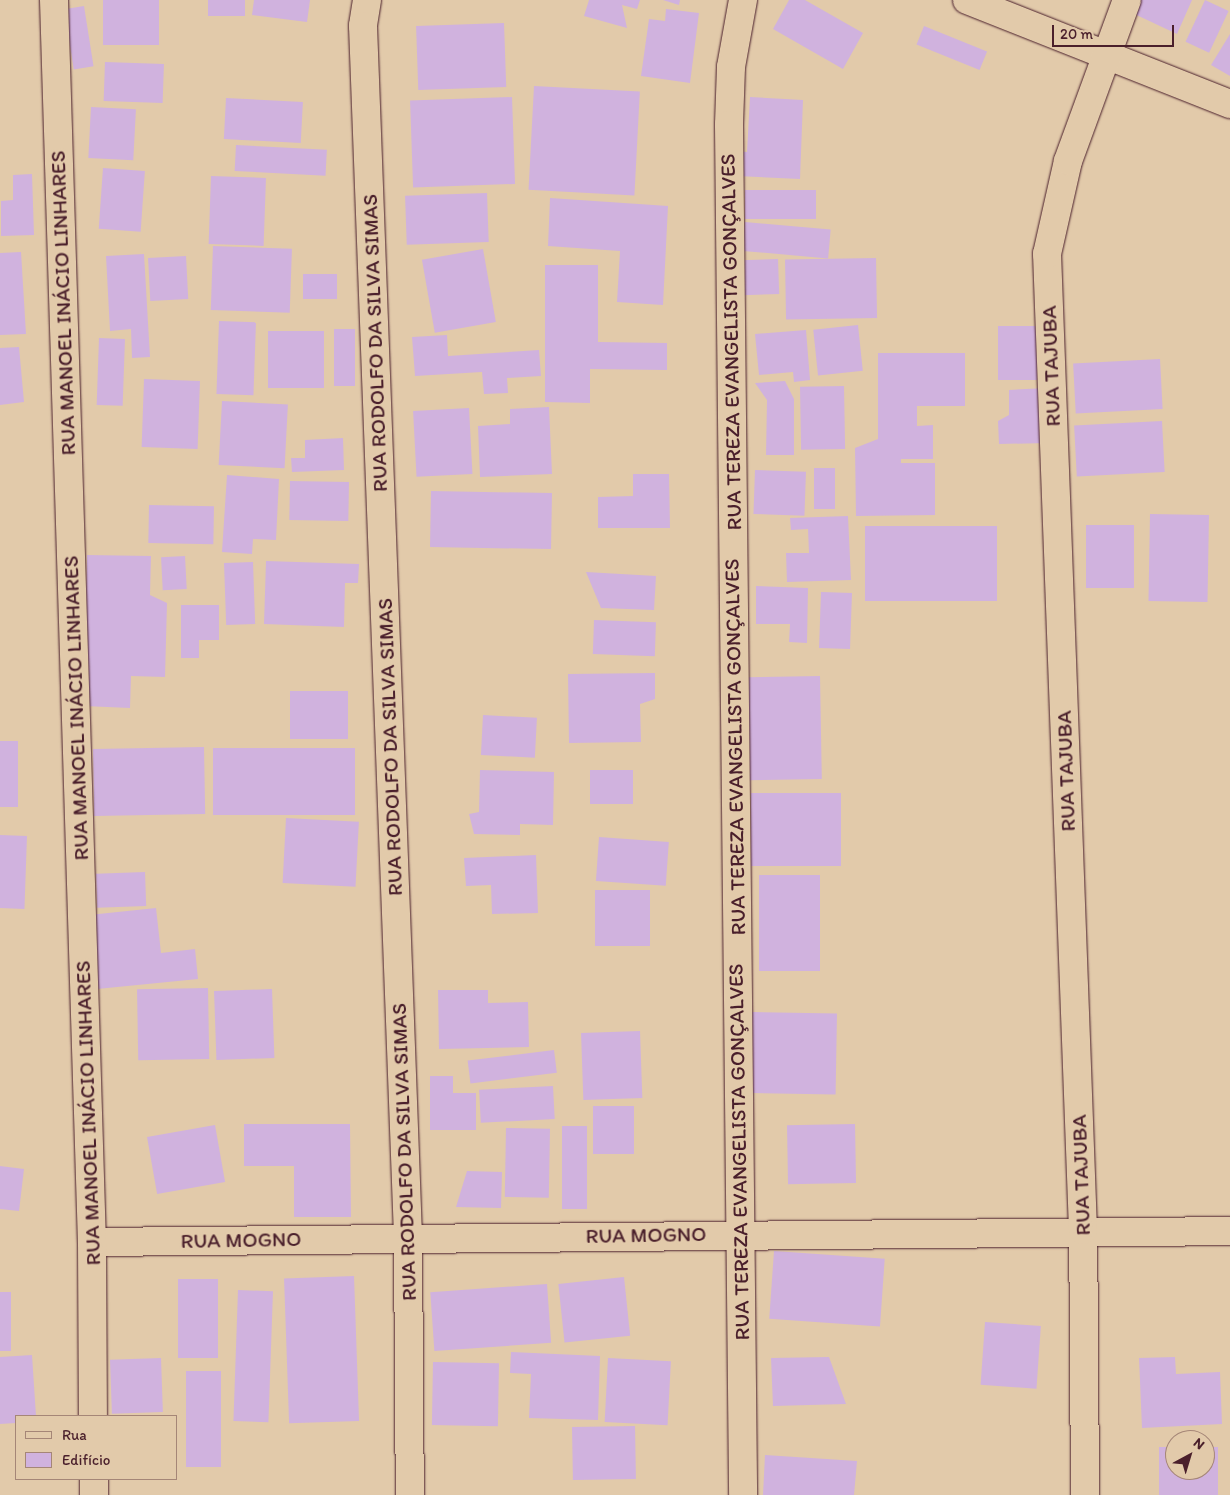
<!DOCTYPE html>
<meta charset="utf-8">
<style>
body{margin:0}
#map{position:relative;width:1230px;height:1495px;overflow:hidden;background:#e2caaa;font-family:Itim,sans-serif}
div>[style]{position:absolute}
.building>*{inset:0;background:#d0b2de;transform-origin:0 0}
.roads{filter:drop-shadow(0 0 1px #4a1f2b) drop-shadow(0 0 1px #4a1f2b)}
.street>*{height:28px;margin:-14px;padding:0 14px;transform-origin:14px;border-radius:14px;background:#e2caaa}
.secondary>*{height:28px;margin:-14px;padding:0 14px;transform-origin:14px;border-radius:14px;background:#e2caaa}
span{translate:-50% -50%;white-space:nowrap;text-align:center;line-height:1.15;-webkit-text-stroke:5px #e2caaa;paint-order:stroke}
.street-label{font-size:21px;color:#4a1f2b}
.legend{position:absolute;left:15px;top:1415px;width:162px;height:65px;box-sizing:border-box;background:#e2caaa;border:1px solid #a58677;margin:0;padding:6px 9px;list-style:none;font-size:15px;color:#4a1f2b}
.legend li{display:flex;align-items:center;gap:10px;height:25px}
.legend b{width:25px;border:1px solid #a58677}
.north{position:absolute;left:1165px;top:1430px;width:50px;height:50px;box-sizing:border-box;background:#e2caaa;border:1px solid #a58677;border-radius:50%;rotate:39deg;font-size:14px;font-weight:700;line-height:20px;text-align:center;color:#4a1f2b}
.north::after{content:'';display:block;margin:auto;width:18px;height:22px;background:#4a1f2b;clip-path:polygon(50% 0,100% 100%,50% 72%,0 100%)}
.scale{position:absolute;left:1052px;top:25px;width:122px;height:22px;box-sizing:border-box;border:2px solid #4a1f2b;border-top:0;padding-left:6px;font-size:15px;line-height:18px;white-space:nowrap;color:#4a1f2b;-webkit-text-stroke:4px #e2caaa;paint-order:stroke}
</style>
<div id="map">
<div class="building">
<div style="left:103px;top:0;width:56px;height:45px"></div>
<div style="left:208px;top:0;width:37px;height:16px"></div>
<div style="clip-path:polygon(254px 0,310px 0,307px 22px,252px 15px)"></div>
<div style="clip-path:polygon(589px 0,640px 0,637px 9px,622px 5px,627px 28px,584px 16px)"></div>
<div style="clip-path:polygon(663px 0,680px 0,679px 5px)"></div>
<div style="clip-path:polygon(789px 0,805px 0,863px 33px,843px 69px,773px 29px)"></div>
<div style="clip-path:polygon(1133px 0,1192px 0,1177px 34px,1128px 11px)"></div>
<div style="left:1205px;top:0;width:26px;height:46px;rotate:25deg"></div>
<div style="left:84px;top:6px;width:61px;height:20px;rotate:81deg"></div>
<div style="clip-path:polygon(666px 9px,699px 13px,690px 83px,641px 76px,649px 19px,665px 21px)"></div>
<div style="left:504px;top:23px;width:64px;height:88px;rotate:88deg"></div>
<div style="left:924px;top:26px;width:68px;height:20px;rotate:22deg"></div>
<div style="clip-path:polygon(1230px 34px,1230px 76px,1211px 65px)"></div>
<div style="left:105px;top:62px;width:59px;height:39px;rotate:2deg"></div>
<div style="left:534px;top:86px;width:106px;height:104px;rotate:3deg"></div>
<div style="left:512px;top:97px;width:87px;height:102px;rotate:88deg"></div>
<div style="clip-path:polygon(750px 97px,803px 100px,800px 179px,737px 176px,737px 151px,747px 152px)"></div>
<div style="left:226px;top:98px;width:77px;height:41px;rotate:3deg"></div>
<div style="left:91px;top:107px;width:45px;height:51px;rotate:3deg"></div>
<div style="left:236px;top:145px;width:91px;height:26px;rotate:3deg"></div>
<div style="left:103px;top:168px;width:42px;height:61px;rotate:4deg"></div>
<div style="clip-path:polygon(32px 174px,34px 235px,1px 236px,1px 201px,13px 200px,13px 175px)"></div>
<div style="left:211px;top:176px;width:55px;height:68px;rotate:2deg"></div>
<div style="left:745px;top:190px;width:71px;height:29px"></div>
<div style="left:487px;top:193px;width:49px;height:82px;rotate:88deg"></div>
<div style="clip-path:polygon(550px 198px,668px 206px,663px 305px,617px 302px,620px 251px,548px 246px)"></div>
<div style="left:745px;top:222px;width:86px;height:29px;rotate:5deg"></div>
<div style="left:213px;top:246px;width:79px;height:64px;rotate:2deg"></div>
<div style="left:483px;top:249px;width:74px;height:62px;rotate:80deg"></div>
<div style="clip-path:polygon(21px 252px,26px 334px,0 335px,0 253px)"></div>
<div style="clip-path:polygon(144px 254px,150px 357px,132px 358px,131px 329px,110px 331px,106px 256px)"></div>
<div style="left:186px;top:256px;width:43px;height:38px;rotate:87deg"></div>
<div style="left:876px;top:258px;width:60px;height:91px;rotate:89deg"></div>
<div style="left:778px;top:259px;width:35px;height:37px;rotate:88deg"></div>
<div style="clip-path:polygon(545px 265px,598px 265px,598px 342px,667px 343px,667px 370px,590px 369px,590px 403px,545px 402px)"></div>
<div style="left:303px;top:274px;width:34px;height:25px"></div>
<div style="left:219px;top:321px;width:37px;height:73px;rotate:2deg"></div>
<div style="left:858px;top:325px;width:46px;height:45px;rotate:84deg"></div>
<div style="left:998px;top:326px;width:45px;height:54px"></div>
<div style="left:334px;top:329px;width:21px;height:57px"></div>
<div style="clip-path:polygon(806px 330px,810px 380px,794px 382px,793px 372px,759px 375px,755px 334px)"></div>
<div style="left:268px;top:331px;width:56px;height:57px"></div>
<div style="clip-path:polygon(447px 335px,448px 356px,539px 350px,541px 376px,507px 378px,508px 393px,484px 394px,482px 372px,415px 376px,412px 337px)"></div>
<div style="left:99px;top:338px;width:26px;height:67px;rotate:2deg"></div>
<div style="clip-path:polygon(19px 347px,24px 402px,0 405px,0 348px)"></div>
<div style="clip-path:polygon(878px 353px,965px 353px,965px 406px,917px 406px,917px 426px,933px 425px,933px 459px,901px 459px,901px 463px,935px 463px,935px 515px,856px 516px,855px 448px,878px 439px)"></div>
<div style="left:1160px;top:359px;width:50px;height:87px;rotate:87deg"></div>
<div style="left:144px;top:379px;width:56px;height:68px;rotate:2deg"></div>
<div style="clip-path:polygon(785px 381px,794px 399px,794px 455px,766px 455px,767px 400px,755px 383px)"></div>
<div style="left:844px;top:386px;width:63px;height:44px;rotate:89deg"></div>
<div style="clip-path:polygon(1046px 388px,1048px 443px,999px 444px,998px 421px,1009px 415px,1009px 390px)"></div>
<div style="left:222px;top:401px;width:66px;height:64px;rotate:3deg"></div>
<div style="clip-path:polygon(549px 407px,552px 474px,480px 477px,478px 426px,510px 424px,510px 409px)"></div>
<div style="left:469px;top:408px;width:66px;height:56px;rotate:87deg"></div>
<div style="left:1162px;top:421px;width:51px;height:88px;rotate:87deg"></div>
<div style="clip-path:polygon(343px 438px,344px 470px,292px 472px,291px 458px,305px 458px,305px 440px)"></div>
<div style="left:814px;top:468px;width:21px;height:41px"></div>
<div style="left:755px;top:470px;width:51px;height:44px;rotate:2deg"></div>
<div style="clip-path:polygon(633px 474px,669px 474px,670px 528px,598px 528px,598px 497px,633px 496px)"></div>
<div style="clip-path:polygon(227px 475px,279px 479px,276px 540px,253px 539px,252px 554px,222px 552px)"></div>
<div style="left:290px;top:481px;width:59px;height:39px;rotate:1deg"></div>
<div style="left:431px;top:491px;width:121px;height:56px;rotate:1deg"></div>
<div style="left:149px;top:505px;width:65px;height:38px;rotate:1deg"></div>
<div style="left:1150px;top:514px;width:59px;height:87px;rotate:1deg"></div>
<div style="clip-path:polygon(848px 516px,851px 580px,787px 582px,786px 553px,809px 553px,808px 529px,791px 530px,790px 518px)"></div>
<div style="left:1086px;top:525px;width:48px;height:63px"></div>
<div style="left:865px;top:526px;width:132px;height:75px"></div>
<div style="clip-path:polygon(87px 555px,151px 556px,150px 595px,167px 603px,165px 677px,131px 676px,130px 708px,84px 706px)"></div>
<div style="left:185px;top:556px;width:33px;height:24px;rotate:87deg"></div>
<div style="clip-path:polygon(266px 561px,359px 564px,358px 583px,345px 583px,344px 627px,264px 624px)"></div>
<div style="left:253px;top:562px;width:62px;height:29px;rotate:88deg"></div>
<div style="clip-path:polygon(586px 572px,656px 576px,654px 610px,601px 608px)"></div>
<div style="clip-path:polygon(756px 586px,808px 588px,807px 643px,789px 642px,790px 624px,756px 624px)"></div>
<div style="left:821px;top:592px;width:31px;height:56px;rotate:2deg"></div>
<div style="clip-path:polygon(181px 605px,219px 605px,219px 640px,199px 640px,199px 658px,181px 658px)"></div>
<div style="left:594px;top:620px;width:62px;height:34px;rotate:2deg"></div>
<div style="clip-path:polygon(655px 673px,655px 699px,640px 704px,641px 742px,569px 743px,568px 674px)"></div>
<div style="left:820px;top:676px;width:103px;height:74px;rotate:89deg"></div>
<div style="left:290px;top:691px;width:58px;height:48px"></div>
<div style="left:483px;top:715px;width:54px;height:40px;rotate:3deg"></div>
<div style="left:0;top:741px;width:18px;height:66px"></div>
<div style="left:204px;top:747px;width:67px;height:111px;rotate:89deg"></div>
<div style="left:213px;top:748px;width:142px;height:67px"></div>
<div style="clip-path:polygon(480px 770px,554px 772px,553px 825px,520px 824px,520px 835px,474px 834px,469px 814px,479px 812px)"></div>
<div style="left:590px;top:770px;width:43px;height:34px"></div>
<div style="left:751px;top:793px;width:90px;height:73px"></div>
<div style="left:286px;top:818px;width:73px;height:65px;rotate:3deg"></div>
<div style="left:0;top:835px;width:27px;height:73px;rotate:2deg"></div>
<div style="left:599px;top:837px;width:70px;height:44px;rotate:4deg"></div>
<div style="clip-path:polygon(536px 855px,538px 913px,492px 914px,491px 885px,466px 886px,464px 858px)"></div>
<div style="left:145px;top:872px;width:34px;height:49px;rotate:88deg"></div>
<div style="left:759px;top:875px;width:61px;height:96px"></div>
<div style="left:650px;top:890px;width:56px;height:55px;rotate:90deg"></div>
<div style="clip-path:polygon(156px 908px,161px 953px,195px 949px,198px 979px,97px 989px,89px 915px)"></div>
<div style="left:208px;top:988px;width:71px;height:71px;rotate:89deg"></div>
<div style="left:272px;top:989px;width:69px;height:58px;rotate:88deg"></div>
<div style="clip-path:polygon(438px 990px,488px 990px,488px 1003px,528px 1002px,529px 1047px,439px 1049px)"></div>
<div style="left:752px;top:1012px;width:85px;height:81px;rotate:1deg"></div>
<div style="left:640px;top:1031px;width:67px;height:59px;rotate:88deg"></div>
<div style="left:554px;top:1050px;width:23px;height:87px;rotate:83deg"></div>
<div style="clip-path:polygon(430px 1076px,453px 1076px,453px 1093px,476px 1093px,476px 1130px,430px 1130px)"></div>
<div style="left:553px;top:1086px;width:33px;height:74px;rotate:87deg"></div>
<div style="left:593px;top:1106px;width:41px;height:48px"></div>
<div style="clip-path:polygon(244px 1124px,350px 1124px,351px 1217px,294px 1217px,294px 1166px,244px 1166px)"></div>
<div style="left:855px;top:1124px;width:59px;height:68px;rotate:89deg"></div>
<div style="left:215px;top:1125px;width:58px;height:69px;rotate:80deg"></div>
<div style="left:562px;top:1126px;width:25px;height:83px"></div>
<div style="left:506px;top:1128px;width:44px;height:69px;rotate:1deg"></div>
<div style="clip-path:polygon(0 1166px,24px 1169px,19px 1211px,0 1209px)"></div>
<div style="clip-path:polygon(467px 1171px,502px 1172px,501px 1208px,456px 1207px)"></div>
<div style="left:774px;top:1251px;width:111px;height:68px;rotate:4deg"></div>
<div style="left:354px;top:1276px;width:145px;height:70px;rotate:88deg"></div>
<div style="left:624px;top:1277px;width:59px;height:66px;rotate:84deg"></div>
<div style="left:178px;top:1279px;width:40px;height:79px"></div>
<div style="left:547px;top:1284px;width:59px;height:117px;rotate:86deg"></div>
<div style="left:238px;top:1290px;width:35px;height:131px;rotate:2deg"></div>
<div style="left:0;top:1292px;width:11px;height:59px"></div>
<div style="left:985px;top:1322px;width:56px;height:63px;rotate:4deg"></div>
<div style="clip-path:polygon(511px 1352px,600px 1356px,598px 1420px,529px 1418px,531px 1374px,510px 1373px)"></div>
<div style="clip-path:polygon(32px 1355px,36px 1416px,16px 1416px,16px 1423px,0 1424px,0 1357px)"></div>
<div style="clip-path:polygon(829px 1357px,846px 1404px,773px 1406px,771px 1358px)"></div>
<div style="clip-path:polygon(1175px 1357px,1176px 1374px,1220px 1372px,1222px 1424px,1142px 1428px,1139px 1358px)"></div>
<div style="left:161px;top:1358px;width:54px;height:51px;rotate:88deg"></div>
<div style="left:608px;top:1358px;width:63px;height:64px;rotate:3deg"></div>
<div style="left:433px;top:1362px;width:66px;height:63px;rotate:1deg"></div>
<div style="left:186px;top:1371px;width:35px;height:96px"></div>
<div style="left:635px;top:1426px;width:53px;height:63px;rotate:89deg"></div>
<div style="clip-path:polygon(1159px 1447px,1175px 1447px,1175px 1470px,1205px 1470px,1205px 1447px,1218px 1447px,1218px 1495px,1159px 1495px)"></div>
<div style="clip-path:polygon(765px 1455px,857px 1461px,854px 1495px,763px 1495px)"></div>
</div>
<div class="roads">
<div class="street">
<div style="left:367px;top:0;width:26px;rotate:99deg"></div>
<div style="left:363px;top:26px;width:1213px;rotate:87.87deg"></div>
<div style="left:408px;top:1238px;width:257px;rotate:89.6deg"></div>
<div style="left:743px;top:0;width:68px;rotate:100.2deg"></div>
<div style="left:731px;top:67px;width:58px;rotate:92deg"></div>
<div style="left:729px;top:125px;width:1370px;rotate:89.41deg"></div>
<div style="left:967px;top:0;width:283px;rotate:21.6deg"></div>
<div style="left:92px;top:1242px;width:1138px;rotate:-0.55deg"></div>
<div style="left:1085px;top:1495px;width:265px;rotate:-90.4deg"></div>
<div style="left:1083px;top:1230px;width:977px;rotate:-92.11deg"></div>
<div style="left:1047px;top:254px;width:95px;rotate:-77.3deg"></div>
<div style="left:1068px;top:161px;width:171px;rotate:-69.9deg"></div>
</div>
<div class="secondary">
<div style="left:54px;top:0;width:1243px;rotate:88.25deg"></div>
<div style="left:92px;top:1242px;width:174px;rotate:89.7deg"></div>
<div style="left:94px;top:1479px;width:16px;rotate:90deg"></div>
</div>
</div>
<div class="street-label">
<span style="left:63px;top:303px;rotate:-92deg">RUA MANOEL INÁCIO LINHARES</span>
<span style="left:731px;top:342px;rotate:-91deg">RUA TEREZA EVANGELISTA GONÇALVES</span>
<span style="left:375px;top:343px;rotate:-92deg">RUA RODOLFO DA SILVA SIMAS</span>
<span style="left:1051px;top:366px;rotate:-92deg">RUA TAJUBA</span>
<span style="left:76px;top:708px;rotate:-92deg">RUA MANOEL INÁCIO LINHARES</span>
<span style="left:390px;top:747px;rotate:-92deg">RUA RODOLFO DA SILVA SIMAS</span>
<span style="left:735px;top:747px;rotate:-91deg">RUA TEREZA EVANGELISTA GONÇALVES</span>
<span style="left:1066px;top:771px;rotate:-92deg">RUA TAJUBA</span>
<span style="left:88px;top:1113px;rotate:-92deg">RUA MANOEL INÁCIO LINHARES</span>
<span style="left:404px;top:1152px;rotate:-92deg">RUA RODOLFO DA SILVA SIMAS</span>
<span style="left:739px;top:1152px;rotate:-91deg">RUA TEREZA EVANGELISTA GONÇALVES</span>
<span style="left:1081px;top:1175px;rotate:-92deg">RUA TAJUBA</span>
<span style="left:646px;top:1235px;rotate:-1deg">RUA MOGNO</span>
<span style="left:241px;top:1240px;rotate:-1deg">RUA MOGNO</span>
</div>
<ul class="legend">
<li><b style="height:6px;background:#e2caaa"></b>Rua</li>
<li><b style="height:14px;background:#d0b2de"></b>Edifício</li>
</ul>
<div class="north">N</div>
<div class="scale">20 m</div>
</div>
